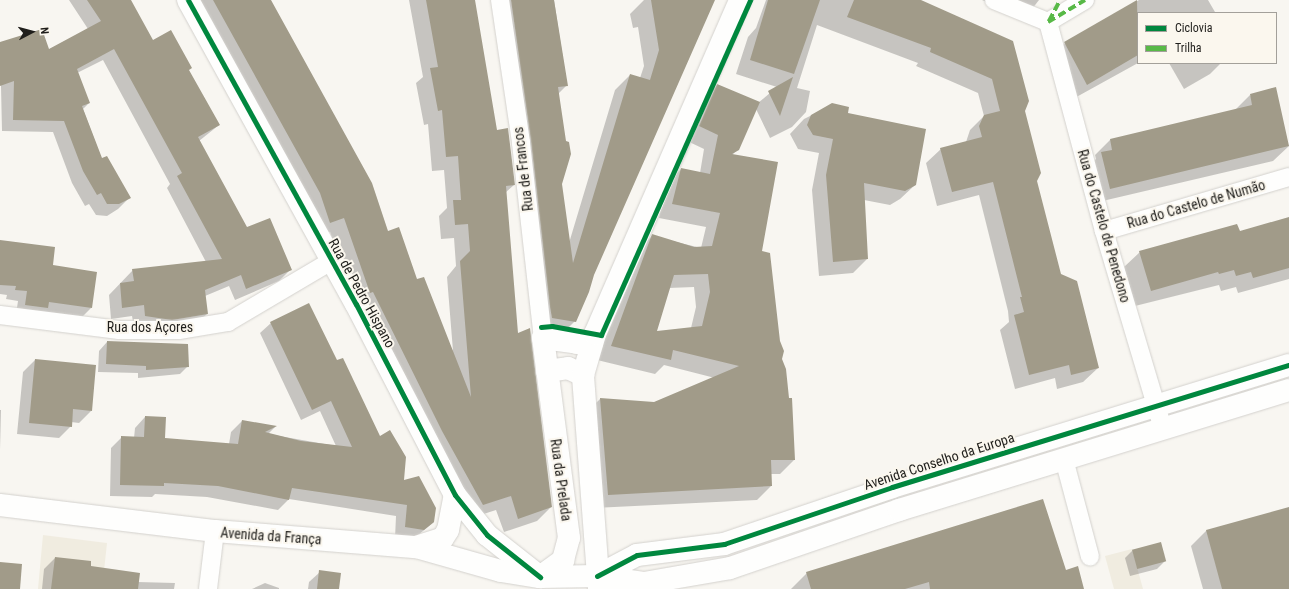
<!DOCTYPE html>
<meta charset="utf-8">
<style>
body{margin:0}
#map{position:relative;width:1289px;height:589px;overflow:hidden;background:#f8f6f1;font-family:"Roboto Condensed",sans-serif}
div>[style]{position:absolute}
.built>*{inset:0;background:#f0ece0}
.shadow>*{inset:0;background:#0003}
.building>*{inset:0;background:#a19b89;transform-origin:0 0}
.roads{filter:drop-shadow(0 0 1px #d3d1cd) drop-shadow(0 0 1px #d3d1cd)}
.minor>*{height:18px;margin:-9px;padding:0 9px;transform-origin:9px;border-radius:9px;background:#fefefd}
.tertiary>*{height:22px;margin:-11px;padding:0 11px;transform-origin:11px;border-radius:11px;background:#fefefd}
.secondary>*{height:22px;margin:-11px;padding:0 11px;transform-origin:11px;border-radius:11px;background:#fefefd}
.quiet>*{height:4px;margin-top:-2px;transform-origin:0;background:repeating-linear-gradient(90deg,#58b947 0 8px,transparent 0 12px)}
.cycleway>*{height:5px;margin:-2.5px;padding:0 2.5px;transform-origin:2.5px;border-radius:2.5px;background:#00873e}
span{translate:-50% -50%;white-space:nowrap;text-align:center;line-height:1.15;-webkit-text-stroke:4px #fbf7ee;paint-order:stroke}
.street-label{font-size:14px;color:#1f1e1b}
.legend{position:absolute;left:1137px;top:12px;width:140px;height:52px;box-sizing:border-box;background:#fbf7ee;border:1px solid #a3a09a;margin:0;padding:5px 7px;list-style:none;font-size:12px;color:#1f1e1b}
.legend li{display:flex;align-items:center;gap:8px;height:20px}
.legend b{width:20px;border:1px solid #a3a09a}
.north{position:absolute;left:12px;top:12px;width:40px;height:40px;-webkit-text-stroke:3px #fbf7ee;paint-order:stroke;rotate:84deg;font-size:11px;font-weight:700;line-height:16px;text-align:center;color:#1f1e1b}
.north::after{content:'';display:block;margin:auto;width:14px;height:18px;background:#1f1e1b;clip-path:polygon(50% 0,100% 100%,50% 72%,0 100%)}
</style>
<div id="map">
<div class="built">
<div style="clip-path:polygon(43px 535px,107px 543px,102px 589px,38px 589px)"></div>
<div style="clip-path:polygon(1132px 549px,1143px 589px,1114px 589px,1105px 556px)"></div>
</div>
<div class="shadow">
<div style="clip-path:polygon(69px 0,130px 0,152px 41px,188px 71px,219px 125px,199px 141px,246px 229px,291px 269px,279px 281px,235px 300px,229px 286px,205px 296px,207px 314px,195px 325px,134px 327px,132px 316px,111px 319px,109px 295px,133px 270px,206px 262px,167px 188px,170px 184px,103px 60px,77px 73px,89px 103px,83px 109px,102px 160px,130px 197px,118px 209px,107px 216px,96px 215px,89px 204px,85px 206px,72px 183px,53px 132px,2px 131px,0 43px,48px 50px,88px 29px)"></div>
<div style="clip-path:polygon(191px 0,270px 0,387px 232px,416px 281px,453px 351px,447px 277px,456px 266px,454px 238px,441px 239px,439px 216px,447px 208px,444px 170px,432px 171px,428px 124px,424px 125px,416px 83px,423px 77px,409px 0,474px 0,496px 131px,514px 185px,505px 193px,517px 335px,551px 507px,537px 521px,504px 532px,496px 510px,468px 519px,355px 306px,330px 232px,316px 237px)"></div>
<div style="clip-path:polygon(508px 0,554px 0,567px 85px,558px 94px,561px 183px,569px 243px,615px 90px,630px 75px,640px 78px,644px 66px,638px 27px,633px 28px,630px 14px,644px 0,714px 0,593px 275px,575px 321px,560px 336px,538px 332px)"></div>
<div style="clip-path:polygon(evenodd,766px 0,919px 0,1024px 111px,1036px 181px,1060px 275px,1098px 368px,1083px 382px,1057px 389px,1055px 378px,1015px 389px,1000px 330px,1009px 322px,1008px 311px,979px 195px,937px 206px,926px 163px,941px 149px,966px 142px,970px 130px,984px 116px,978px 93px,916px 66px,918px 63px,817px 25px,797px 88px,810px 91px,806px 112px,792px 127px,770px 138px,756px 109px,738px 149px,732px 155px,761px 251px,788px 399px,791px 399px,794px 460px,780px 474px,771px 474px,771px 486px,757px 500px,594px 508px,586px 413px,600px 399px,654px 403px,715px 378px,664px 365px,655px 374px,597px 360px,638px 250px,652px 236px,701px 248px,706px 227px,659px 218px,667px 183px,681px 169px,700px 173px,704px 149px,685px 140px,703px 99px,718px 85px,758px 103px,777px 87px,736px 74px,748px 37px,756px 28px,766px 0,694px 287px,696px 307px,691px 328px,656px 332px,669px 288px,694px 287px)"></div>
<div style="clip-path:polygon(982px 0,1039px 0,1025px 18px)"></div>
<div style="clip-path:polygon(1139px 0,1208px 0,1215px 12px,1138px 13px,1138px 63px,1071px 100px,1050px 58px,1065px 43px)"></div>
<div style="clip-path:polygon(1169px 63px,1221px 63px,1210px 74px,1184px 89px)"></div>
<div style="clip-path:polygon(1250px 95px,1289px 146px,1273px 161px,1094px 203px,1086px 169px,1096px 159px,1095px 155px,1110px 140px,1235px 110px)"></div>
<div style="clip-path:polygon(832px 105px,847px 114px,915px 185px,900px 199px,890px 205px,864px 200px,867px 259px,853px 273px,819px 276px,812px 190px,819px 153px,798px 149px,790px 134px,804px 119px)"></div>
<div style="clip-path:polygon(1289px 218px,1289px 279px,1238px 293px,1236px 287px,1221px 291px,1219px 285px,1135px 306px,1124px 267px,1140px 252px,1239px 232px)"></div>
<div style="clip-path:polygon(0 241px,52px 266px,91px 308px,82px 317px,16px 314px,18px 301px,6px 299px,7px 295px,0 294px)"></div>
<div style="clip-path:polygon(271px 323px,337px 362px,403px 482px,434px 522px,412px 540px,395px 538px,396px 516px,289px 499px,278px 510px,207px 497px,155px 494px,152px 497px,110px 496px,111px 448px,122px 437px,134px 438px,135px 428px,145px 417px,164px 439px,229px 444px,231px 432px,242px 421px,275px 427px,268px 434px,336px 446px,320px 411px,301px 420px,260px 333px)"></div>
<div style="clip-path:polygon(107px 342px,187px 345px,188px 366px,180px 374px,138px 378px,138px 373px,98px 372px,99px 351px)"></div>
<div style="clip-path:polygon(35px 360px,91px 411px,79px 423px,71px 422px,71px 426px,59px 438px,17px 434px,23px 372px)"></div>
<div style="clip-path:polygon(0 410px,1px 410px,0 450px)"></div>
<div style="clip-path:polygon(1289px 509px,1289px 589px,1203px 589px,1191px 546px,1206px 531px)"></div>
<div style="clip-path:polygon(1133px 550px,1165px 561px,1157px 569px,1130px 576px,1125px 558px)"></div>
<div style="clip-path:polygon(55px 558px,138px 582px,175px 583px,174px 589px,42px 589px,44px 569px)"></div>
<div style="clip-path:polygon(1065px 571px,1083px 589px,791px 589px,807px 573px)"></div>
<div style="clip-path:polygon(320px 572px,338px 589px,308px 589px,309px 582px)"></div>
<div style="clip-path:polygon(265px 583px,279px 588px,279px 589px,252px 589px)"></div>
</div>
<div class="building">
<div style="clip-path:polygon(87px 0,131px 0,153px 40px,171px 30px,192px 68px,189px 70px,220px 125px,198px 137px,247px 227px,270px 218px,292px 270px,246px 289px,241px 275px,205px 290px,208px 314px,172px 320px,145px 316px,144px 305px,122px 308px,120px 283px,134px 281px,132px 269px,222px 259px,177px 176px,182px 173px,114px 49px,77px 69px,90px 103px,82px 106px,102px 158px,107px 156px,131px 198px,119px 204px,107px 204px,101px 193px,97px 195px,83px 171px,64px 121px,13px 120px,14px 81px,0 86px,0 42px,42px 29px,49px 49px,101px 21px)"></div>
<div style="clip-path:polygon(213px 0,271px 0,372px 183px,388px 231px,399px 227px,417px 279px,424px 277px,471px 397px,460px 261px,470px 251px,468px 224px,455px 225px,453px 200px,461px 200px,458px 156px,446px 157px,442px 110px,438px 111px,430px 68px,438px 67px,426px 0,475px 0,497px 130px,508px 128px,515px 185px,506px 186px,518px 333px,530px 328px,552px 507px,518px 519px,511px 496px,483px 505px,442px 431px,373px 292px,370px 293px,344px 218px,330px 223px,320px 193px)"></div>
<div style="clip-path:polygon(511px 0,554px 0,568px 86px,558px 87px,566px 141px,569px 142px,571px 154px,562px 184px,573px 263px,630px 74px,650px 80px,659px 50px,651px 0,715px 0,594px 275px,589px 292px,576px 322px,552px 318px,550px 307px,531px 141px)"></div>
<div style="clip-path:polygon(768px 0,820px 0,794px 74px,750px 60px)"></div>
<div style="clip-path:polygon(854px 0,921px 0,1013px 41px,1029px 101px,1025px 111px,1041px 173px,1037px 181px,1061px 274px,1077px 281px,1099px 368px,1071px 375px,1069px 365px,1029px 375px,1014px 315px,1024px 312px,1020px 297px,1022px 297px,993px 182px,952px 192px,940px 148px,982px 137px,979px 126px,984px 115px,1000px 111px,992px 79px,930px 52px,931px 48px,847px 17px)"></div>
<div style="clip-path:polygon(1137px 0,1138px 55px,1087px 85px,1064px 42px)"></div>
<div style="clip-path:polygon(793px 77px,780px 116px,768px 91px)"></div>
<div style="clip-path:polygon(evenodd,717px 84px,760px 102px,739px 150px,732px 154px,778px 162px,762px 251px,770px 253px,780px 341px,784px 351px,782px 359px,786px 369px,789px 398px,792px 398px,795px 460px,771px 460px,772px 486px,608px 495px,600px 398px,654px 402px,739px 366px,673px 350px,671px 360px,611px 346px,652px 234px,694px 247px,712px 246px,720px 213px,672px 204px,681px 168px,710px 174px,718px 135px,699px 126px,717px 84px,708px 274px,710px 292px,702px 326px,657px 331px,674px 275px,708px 274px)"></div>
<div style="clip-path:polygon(1276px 87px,1289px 146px,1110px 189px,1101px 152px,1112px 150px,1110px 139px,1252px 105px,1250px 94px)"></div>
<div style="clip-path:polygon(832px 103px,849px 107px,848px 113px,926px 129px,916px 185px,905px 191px,864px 183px,868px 259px,833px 262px,826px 175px,833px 139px,813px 135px,807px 125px,811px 115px)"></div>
<div style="clip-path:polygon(1289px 217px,1289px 268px,1253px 278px,1251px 272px,1236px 276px,1234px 270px,1219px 274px,1218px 272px,1151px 291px,1139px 251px,1237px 224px,1240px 231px)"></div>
<div style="clip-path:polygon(0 240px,55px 247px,53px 265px,97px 272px,92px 308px,49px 302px,48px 308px,25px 305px,27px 291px,15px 290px,16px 286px,0 285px)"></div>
<div style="clip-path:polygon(309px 303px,337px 360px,343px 358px,380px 436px,390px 430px,406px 457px,404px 480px,419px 476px,436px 508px,434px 522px,424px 530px,405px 527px,407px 505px,292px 488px,289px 500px,218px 486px,164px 483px,164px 486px,120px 485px,121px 436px,144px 437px,145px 416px,166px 417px,165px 438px,238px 444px,242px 420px,277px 426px,265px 432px,301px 441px,352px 447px,331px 401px,312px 410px,270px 322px)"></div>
<div style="clip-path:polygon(107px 341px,188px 344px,189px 367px,146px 370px,146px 366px,106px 364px)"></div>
<div style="clip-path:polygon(35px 359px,96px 365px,92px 411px,73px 409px,72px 427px,29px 423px)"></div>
<div style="clip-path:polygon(1043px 499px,1066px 570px,1078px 566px,1084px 589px,930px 589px,929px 582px,905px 589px,811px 589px,806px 572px)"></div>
<div style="clip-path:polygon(1289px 507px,1289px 589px,1222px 589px,1206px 530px)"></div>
<div style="left:1161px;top:542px;width:20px;height:30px;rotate:75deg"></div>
<div style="clip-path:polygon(55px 557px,91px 561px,91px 566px,140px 573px,138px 589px,51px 589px)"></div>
<div style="clip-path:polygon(0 562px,22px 564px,20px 589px,0 589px)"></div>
<div style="clip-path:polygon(319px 570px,341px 573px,339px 589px,317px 589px)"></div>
</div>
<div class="roads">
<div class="minor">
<div style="left:500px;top:0;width:145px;rotate:81.6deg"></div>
<div style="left:521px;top:143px;width:196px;rotate:83.6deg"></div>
<div style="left:994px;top:0;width:58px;rotate:22.2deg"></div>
<div style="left:1048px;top:22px;width:216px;rotate:75deg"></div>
<div style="left:1104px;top:231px;width:207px;rotate:73.4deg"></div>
<div style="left:1048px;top:22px;width:43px;rotate:-30.7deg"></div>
<div style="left:1104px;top:231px;width:193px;rotate:-16.3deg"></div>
<div style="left:0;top:315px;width:120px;rotate:7.2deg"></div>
<div style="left:119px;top:330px;width:60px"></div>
<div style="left:179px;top:330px;width:50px;rotate:-9.3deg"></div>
<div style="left:228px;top:322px;width:120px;rotate:-30.6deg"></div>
<div style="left:1064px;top:459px;width:101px;rotate:75.1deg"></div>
<div style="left:208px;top:589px;width:58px;rotate:-83.1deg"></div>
</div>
<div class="tertiary">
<div style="left:188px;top:0;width:347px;rotate:61.1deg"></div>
<div style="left:356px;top:304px;width:215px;rotate:62.6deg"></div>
<div style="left:455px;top:495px;width:51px;rotate:51.3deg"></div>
<div style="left:487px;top:535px;width:68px;rotate:38.4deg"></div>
<div style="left:416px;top:547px;width:28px;rotate:-18deg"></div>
<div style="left:443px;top:538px;width:9px;rotate:-58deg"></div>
<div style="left:448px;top:530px;width:36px;rotate:-79deg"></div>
<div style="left:597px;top:576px;width:45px;rotate:-27.7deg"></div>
<div style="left:637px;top:555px;width:88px;rotate:-7.2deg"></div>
<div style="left:724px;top:544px;width:177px;rotate:-18.7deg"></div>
<div style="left:892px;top:487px;width:415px;rotate:-17.1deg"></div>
<div style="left:597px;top:576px;width:48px;rotate:8.5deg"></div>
<div style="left:644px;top:583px;width:87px;rotate:-9.9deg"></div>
<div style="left:730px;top:568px;width:179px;rotate:-18.9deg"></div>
<div style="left:899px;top:510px;width:408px;rotate:-17.1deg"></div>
</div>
<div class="secondary">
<div style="left:547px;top:371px;width:21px;rotate:-8deg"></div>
<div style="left:568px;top:368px;width:17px;rotate:25deg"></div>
<div style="left:0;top:505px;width:217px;rotate:6.9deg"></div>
<div style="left:215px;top:531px;width:202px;rotate:4.6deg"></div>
<div style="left:416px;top:547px;width:88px;rotate:15.8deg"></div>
<div style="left:501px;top:571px;width:39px;rotate:9deg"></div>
<div style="left:540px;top:577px;width:57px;rotate:-1deg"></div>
<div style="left:540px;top:577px;width:29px;rotate:-36deg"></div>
<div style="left:563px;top:560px;width:23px;rotate:-75deg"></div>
<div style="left:569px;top:538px;width:202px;rotate:-97.4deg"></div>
<div style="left:543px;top:338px;width:34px;rotate:8deg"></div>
<div style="left:577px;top:343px;width:15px"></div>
<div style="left:599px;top:589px;width:215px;rotate:-94.3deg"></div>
<div style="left:583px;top:375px;width:43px;rotate:-73.7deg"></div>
<div style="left:595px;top:334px;width:364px;rotate:-66.5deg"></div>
</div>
</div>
<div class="quiet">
<div style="left:1049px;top:21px;width:24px;rotate:-62deg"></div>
<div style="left:1048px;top:22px;width:43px;rotate:-30.7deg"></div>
</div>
<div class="cycleway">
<div style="left:188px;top:0;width:347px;rotate:61.1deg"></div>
<div style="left:356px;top:304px;width:215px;rotate:62.6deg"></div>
<div style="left:455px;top:495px;width:51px;rotate:51.3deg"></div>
<div style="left:487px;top:535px;width:68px;rotate:38.4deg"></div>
<div style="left:541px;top:327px;width:11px;rotate:-5deg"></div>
<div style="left:552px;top:326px;width:50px;rotate:10.4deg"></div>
<div style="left:601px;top:335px;width:367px;rotate:-66deg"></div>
<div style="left:597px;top:576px;width:45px;rotate:-27.7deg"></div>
<div style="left:637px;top:555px;width:88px;rotate:-7.2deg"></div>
<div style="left:724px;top:544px;width:177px;rotate:-18.7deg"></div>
<div style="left:892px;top:487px;width:415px;rotate:-17.1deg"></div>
</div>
<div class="street-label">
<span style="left:523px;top:169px;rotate:-97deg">Rua de Francos</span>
<span style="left:1196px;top:204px;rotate:-16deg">Rua do Castelo de Numão</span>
<span style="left:1104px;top:226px;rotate:74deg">Rua do Castelo de Penedono</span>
<span style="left:362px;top:293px;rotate:61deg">Rua de Pedro Hispano</span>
<span style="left:150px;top:327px">Rua dos Açores</span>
<span style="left:939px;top:461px;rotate:-18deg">Avenida Conselho da Europa</span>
<span style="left:561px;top:480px;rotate:82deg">Rua da Prelada</span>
<span style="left:271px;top:536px;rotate:4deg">Avenida da França</span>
</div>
<ul class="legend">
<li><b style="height:5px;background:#00873e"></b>Ciclovia</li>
<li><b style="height:5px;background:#58b947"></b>Trilha</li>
</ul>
<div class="north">N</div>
</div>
